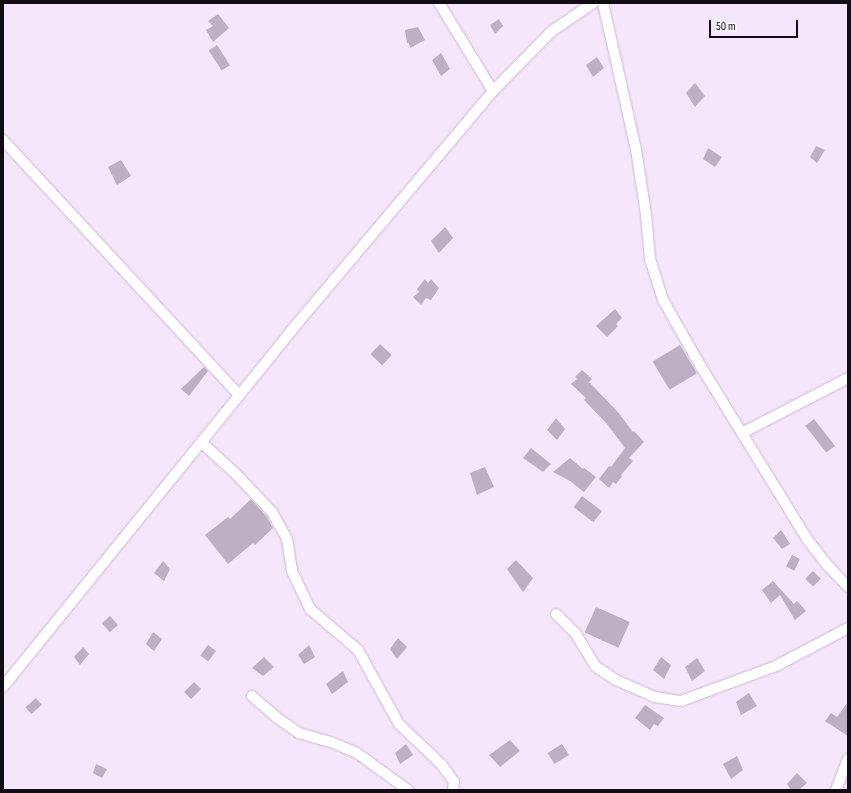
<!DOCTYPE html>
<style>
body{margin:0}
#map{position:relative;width:851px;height:793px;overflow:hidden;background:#f6e6fc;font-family:"Sofia Sans Condensed",sans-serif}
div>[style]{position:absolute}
.building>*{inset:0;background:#beafc4;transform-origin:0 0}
.roads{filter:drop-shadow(0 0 1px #cbbbd1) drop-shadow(0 0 1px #cbbbd1)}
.minor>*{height:10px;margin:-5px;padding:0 5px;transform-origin:5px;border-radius:5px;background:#fff}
span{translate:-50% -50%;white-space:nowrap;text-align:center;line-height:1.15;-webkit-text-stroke:3px #fcf8fd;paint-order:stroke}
.frame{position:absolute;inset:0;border:4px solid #120d14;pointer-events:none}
.scale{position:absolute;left:709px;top:20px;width:89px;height:18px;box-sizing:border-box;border:2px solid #120d14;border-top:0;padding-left:5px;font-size:12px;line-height:14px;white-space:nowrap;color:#120d14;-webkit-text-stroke:3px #fcf8fd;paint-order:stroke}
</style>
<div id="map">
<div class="building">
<div style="clip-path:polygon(218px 14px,229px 28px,213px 42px,206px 30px,213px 26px,208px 21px)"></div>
<div style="clip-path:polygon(499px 19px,503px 26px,495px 34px,490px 25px)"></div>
<div style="clip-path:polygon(418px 27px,425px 40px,410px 48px,409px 43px,407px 43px,405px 30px)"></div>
<div style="left:217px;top:45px;width:24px;height:10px;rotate:57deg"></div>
<div style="clip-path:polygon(441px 53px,450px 69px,441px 76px,432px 60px)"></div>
<div style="clip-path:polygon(597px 57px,604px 68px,593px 77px,586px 65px)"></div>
<div style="clip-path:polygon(695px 83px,705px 96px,695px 107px,686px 93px)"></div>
<div style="clip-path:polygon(816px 146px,825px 150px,817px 163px,810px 157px)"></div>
<div style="clip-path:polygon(708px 148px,722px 157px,715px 167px,703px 159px)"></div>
<div style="clip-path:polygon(121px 160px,131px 176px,117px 185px,108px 167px)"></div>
<div style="clip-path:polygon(445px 227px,453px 238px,439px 253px,431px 241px)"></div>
<div style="clip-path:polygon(425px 279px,428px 283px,431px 279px,439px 288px,431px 300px,426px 298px,421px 305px,413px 297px,419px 292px,417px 289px)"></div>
<div style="clip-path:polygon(615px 309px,622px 318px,616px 324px,618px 326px,607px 337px,596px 326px)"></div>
<div style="left:380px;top:344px;width:16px;height:14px;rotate:43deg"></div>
<div style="left:680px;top:345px;width:33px;height:32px;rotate:59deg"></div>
<div style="clip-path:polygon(204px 367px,208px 371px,189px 396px,181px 389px)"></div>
<div style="clip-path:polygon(582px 370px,592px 379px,589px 382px,617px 411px,633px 432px,634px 431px,644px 442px,629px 458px,633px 461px,621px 475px,622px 476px,616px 484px,613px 482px,609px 488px,599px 479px,609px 466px,611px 467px,625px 448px,607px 424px,584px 400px,586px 398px,571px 384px,577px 379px,575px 377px)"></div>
<div style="clip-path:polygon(556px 418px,565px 429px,557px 440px,547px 430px)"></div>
<div style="left:814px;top:419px;width:34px;height:11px;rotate:52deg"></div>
<div style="clip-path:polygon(531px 448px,551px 464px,543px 472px,523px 458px)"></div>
<div style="clip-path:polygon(570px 458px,583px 469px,584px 468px,596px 477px,584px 492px,570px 481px,553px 472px)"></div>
<div style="clip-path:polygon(485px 467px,494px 487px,477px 495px,470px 473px)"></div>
<div style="left:582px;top:496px;width:25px;height:14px;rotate:37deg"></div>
<div style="clip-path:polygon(251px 499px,267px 517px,273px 528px,255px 545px,253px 543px,228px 564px,205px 535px,228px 517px,230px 519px)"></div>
<div style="clip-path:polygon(781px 530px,790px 544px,782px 549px,773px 538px)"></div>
<div style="left:792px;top:555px;width:9px;height:13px;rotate:27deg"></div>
<div style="clip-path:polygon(516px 560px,533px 578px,523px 592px,507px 569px)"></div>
<div style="clip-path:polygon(163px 561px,170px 569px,164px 581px,154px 573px)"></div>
<div style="left:813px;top:571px;width:11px;height:11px;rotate:45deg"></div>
<div style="clip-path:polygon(773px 581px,794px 604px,797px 601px,806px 611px,795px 620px,780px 595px,771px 603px,762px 590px)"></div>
<div style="left:596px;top:607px;width:37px;height:28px;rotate:24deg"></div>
<div style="left:110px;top:616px;width:12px;height:11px;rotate:48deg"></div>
<div style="clip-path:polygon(153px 632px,162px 639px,154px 651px,146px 644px)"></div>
<div style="clip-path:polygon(398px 638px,407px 647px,397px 659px,390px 649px)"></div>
<div style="left:208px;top:645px;width:10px;height:13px;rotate:37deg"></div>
<div style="clip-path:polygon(309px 645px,315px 657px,304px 664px,298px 655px)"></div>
<div style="clip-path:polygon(83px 647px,89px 654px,80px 665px,74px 657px)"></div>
<div style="clip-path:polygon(264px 657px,274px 667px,263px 676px,252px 668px)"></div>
<div style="clip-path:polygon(661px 657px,671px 665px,664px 679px,653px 670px)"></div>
<div style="clip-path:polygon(697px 658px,705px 671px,692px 681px,685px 667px)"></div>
<div style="clip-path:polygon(343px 671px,348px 682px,332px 694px,326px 684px)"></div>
<div style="left:194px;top:682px;width:10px;height:14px;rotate:45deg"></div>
<div style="clip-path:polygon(749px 693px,757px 706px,741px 715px,736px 702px)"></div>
<div style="left:36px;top:698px;width:9px;height:14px;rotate:49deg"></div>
<div style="clip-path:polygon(848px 702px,848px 736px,825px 721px,831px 713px,837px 717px)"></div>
<div style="clip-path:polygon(645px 705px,664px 718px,658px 726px,654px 724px,650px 730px,635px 718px)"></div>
<div style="clip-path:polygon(510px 740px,520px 751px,500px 767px,489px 755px)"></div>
<div style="clip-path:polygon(406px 744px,413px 755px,400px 764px,395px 753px)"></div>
<div style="left:562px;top:744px;width:13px;height:17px;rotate:58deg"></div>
<div style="clip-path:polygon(737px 756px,743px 770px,731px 779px,723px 764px)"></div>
<div style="clip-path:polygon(96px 764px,107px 769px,102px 778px,93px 773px)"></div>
<div style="clip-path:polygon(797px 773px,807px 783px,799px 790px,791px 790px,787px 784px)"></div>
</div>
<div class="roads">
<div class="minor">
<div style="left:439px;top:3px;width:103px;rotate:58.5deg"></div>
<div style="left:603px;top:3px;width:150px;rotate:77.3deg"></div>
<div style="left:636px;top:149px;width:66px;rotate:81.3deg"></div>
<div style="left:646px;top:214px;width:45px;rotate:84.9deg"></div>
<div style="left:650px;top:259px;width:43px;rotate:72.4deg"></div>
<div style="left:663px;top:300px;width:75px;rotate:60.4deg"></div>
<div style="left:700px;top:365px;width:204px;rotate:58.4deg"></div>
<div style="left:807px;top:539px;width:36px;rotate:52deg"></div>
<div style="left:829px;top:567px;width:28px;rotate:46deg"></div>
<div style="left:3px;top:140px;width:347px;rotate:47.2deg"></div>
<div style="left:742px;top:433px;width:119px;rotate:-27.4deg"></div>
<div style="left:201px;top:442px;width:47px;rotate:42.4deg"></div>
<div style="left:236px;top:474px;width:52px;rotate:46.5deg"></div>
<div style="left:272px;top:512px;width:31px;rotate:61deg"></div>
<div style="left:287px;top:539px;width:32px;rotate:81deg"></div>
<div style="left:292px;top:571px;width:42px;rotate:64.7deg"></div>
<div style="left:310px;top:609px;width:63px;rotate:40.5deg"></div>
<div style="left:358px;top:650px;width:85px;rotate:61deg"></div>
<div style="left:399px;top:724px;width:58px;rotate:43.6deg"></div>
<div style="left:441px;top:764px;width:22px;rotate:54deg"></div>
<div style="left:454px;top:782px;width:8px;rotate:97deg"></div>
<div style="left:556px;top:614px;width:28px;rotate:45deg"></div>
<div style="left:576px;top:634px;width:37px;rotate:59deg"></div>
<div style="left:595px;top:666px;width:25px;rotate:34deg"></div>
<div style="left:616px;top:680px;width:43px;rotate:23.6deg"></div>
<div style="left:655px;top:697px;width:26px;rotate:9deg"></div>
<div style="left:681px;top:701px;width:101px;rotate:-20.2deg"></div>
<div style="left:776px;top:666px;width:81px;rotate:-27.8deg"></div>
<div style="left:3px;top:687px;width:458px;rotate:-51deg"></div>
<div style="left:291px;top:331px;width:314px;rotate:-49.9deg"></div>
<div style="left:493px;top:91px;width:84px;rotate:-45.5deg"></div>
<div style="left:552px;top:31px;width:50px;rotate:-34.3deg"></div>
<div style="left:252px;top:696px;width:32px;rotate:41deg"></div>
<div style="left:276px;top:717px;width:28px;rotate:35deg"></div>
<div style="left:299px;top:733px;width:33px;rotate:16deg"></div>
<div style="left:331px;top:742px;width:28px;rotate:23deg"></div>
<div style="left:357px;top:753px;width:63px;rotate:36deg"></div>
<div style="left:836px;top:790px;width:33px;rotate:-69deg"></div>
</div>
</div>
<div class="frame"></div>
<div class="scale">50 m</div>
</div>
